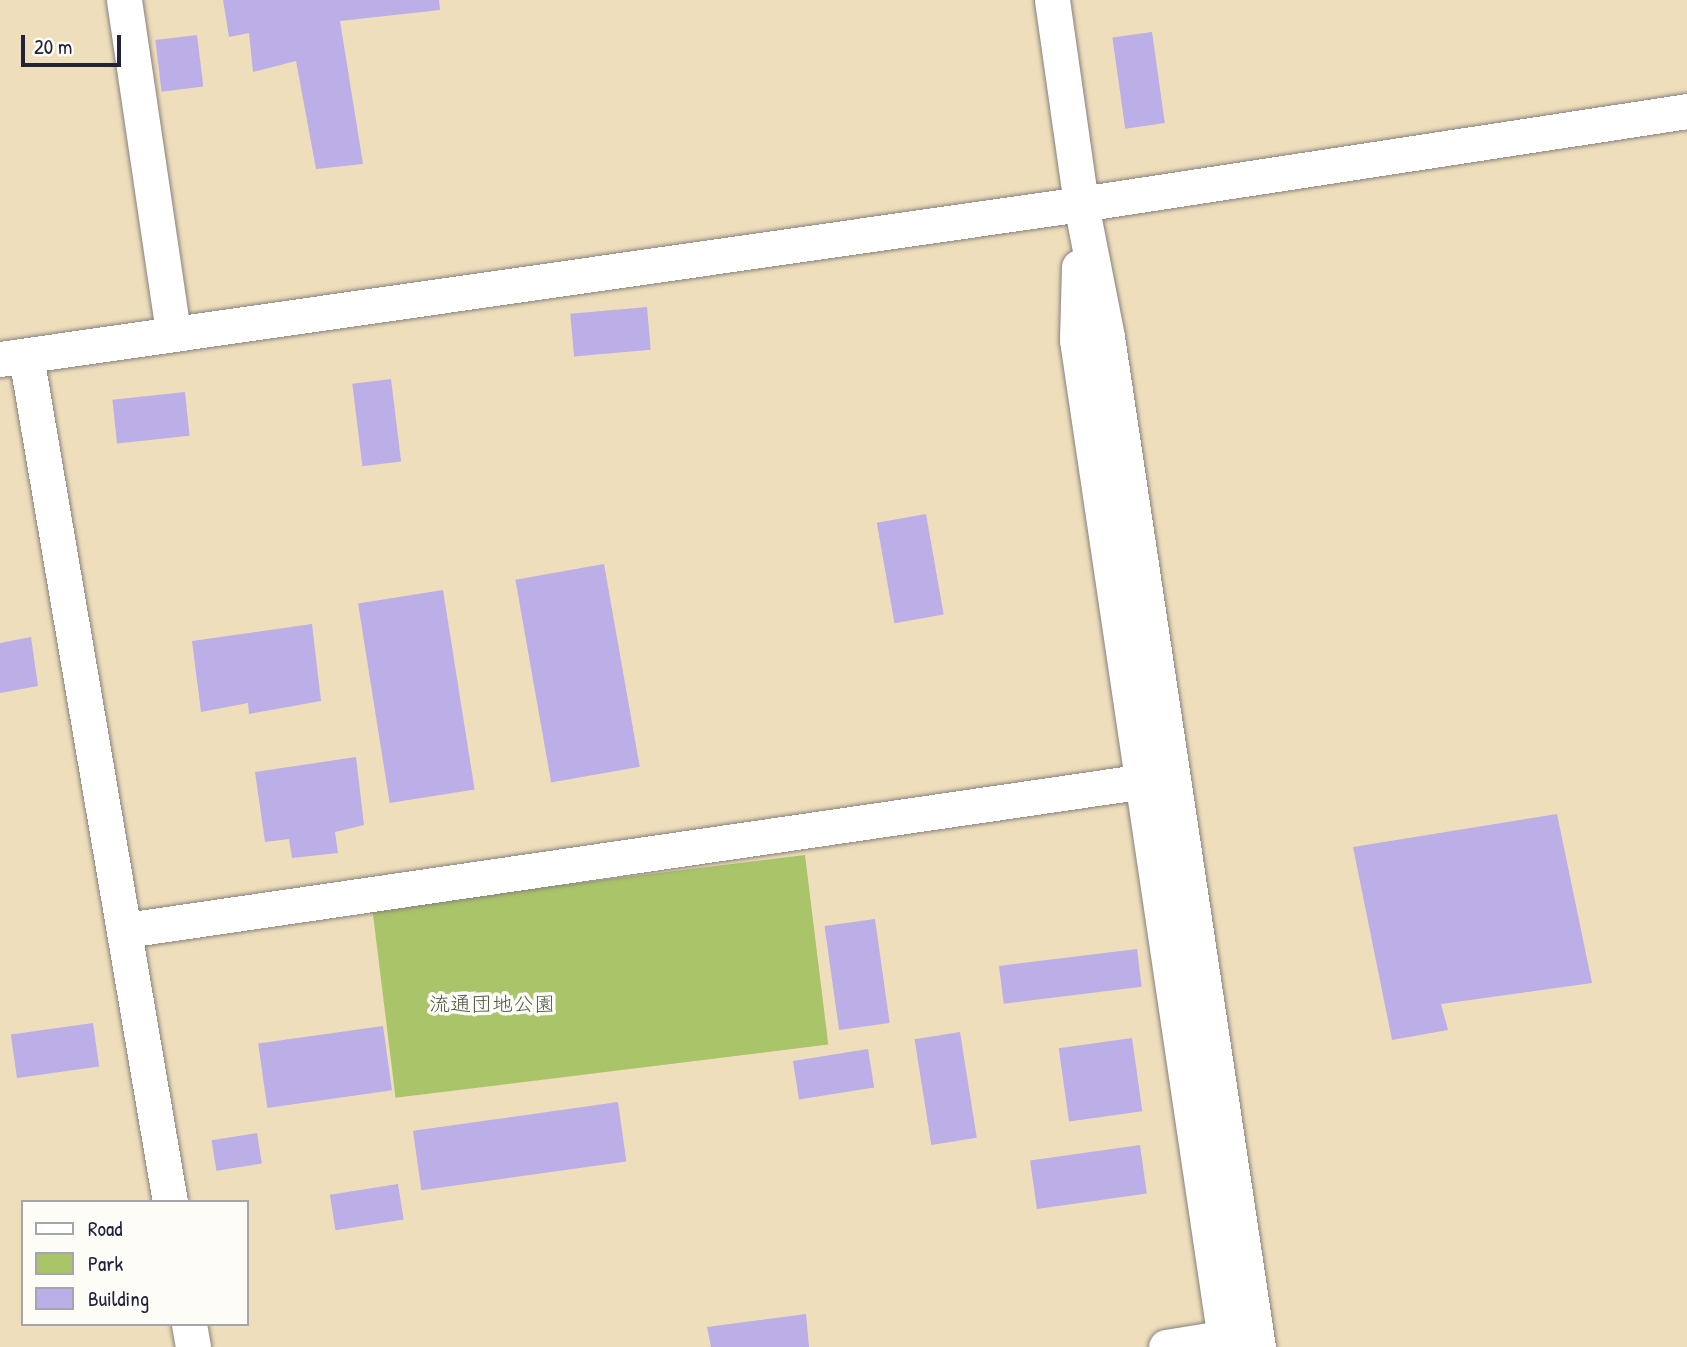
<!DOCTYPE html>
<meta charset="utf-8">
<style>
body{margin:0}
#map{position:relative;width:1687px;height:1347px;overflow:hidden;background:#eedebc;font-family:"Patrick Hand","Klee One",sans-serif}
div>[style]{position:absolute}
.green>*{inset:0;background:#aac46a;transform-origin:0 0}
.building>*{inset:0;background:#bcafe7;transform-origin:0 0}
.roads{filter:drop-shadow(0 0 2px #88807c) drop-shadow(0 0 2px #88807c)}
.minor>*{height:35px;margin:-17.5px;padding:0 17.5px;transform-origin:17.5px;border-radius:17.5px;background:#fff}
span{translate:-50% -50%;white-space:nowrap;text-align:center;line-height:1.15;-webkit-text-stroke:7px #fdfcf7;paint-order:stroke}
.park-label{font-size:21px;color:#525b4b}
.legend{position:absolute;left:21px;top:1200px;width:228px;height:126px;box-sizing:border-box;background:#fdfcf7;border:2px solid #a5a5ac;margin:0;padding:9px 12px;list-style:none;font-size:21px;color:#22223b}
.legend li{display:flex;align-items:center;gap:14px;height:35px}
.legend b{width:35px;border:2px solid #a5a5ac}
.scale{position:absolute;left:21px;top:35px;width:100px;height:32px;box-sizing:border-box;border:4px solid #22223b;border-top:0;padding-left:9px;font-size:21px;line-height:24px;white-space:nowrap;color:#22223b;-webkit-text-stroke:5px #fdfcf7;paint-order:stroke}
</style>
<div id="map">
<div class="green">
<div style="left:805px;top:855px;width:191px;height:436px;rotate:83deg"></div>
</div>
<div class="building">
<div style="clip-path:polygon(223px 0,439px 0,440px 10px,340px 21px,363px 164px,316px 169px,296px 61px,253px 72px,249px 33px,229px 37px)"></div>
<div style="left:1152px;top:32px;width:92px;height:40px;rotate:82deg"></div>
<div style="left:197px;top:35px;width:52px;height:42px;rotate:83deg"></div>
<div style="left:647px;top:307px;width:43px;height:77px;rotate:85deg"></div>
<div style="left:391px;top:379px;width:83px;height:39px;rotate:83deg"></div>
<div style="left:185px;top:392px;width:44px;height:73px;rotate:84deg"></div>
<div style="left:926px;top:514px;width:102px;height:50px;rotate:80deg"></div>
<div style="left:604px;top:564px;width:206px;height:90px;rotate:80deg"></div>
<div style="left:443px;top:590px;width:202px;height:86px;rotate:81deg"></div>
<div style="clip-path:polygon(312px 624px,321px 701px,249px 714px,248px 703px,201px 712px,192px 641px)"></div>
<div style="clip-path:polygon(31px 637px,38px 686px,0 693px,0 643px)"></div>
<div style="clip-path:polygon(356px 757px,364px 825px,335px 832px,338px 853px,292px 858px,289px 839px,265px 842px,255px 772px)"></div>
<div style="clip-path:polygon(1557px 814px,1592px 983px,1441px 1004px,1448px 1030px,1392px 1040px,1353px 847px)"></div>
<div style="left:875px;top:919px;width:105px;height:51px;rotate:82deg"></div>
<div style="left:1137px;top:949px;width:38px;height:139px;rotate:83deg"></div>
<div style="left:93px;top:1023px;width:44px;height:83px;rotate:82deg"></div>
<div style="left:383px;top:1026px;width:65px;height:126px;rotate:82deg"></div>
<div style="left:960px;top:1032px;width:107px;height:46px;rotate:81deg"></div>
<div style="left:1132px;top:1038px;width:74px;height:74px;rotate:82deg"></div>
<div style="left:868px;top:1049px;width:39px;height:76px;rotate:81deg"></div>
<div style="left:618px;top:1102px;width:60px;height:207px;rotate:82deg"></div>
<div style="left:257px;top:1133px;width:31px;height:46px;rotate:81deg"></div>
<div style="left:1140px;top:1145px;width:49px;height:111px;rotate:82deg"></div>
<div style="left:398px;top:1184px;width:36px;height:69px;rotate:81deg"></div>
<div style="clip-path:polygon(806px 1314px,809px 1347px,711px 1347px,707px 1327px)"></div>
</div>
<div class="roads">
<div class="minor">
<div style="left:124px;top:0;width:337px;rotate:81.6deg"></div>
<div style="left:1052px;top:0;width:206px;rotate:81.9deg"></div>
<div style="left:1081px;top:204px;width:136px;rotate:78.9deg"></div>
<div style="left:1107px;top:337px;width:1021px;rotate:81.5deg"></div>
<div style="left:1079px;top:267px;width:73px;rotate:91.6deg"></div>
<div style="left:1077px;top:340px;width:1018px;rotate:81.58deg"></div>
<div style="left:26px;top:356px;width:858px;rotate:80.34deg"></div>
<div style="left:0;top:359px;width:1092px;rotate:-8.16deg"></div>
<div style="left:1081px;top:204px;width:613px;rotate:-8.72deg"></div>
<div style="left:126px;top:930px;width:1051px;rotate:-8.32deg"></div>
<div style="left:189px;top:1324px;width:23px;rotate:80deg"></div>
<div style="left:1166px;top:1347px;width:81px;rotate:-9.2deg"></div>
</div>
</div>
<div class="park-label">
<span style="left:492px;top:1004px">流通団地公園</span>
</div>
<ul class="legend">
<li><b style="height:9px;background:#fff"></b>Road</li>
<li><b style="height:19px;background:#aac46a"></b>Park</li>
<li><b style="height:19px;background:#bcafe7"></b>Building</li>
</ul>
<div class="scale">20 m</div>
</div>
